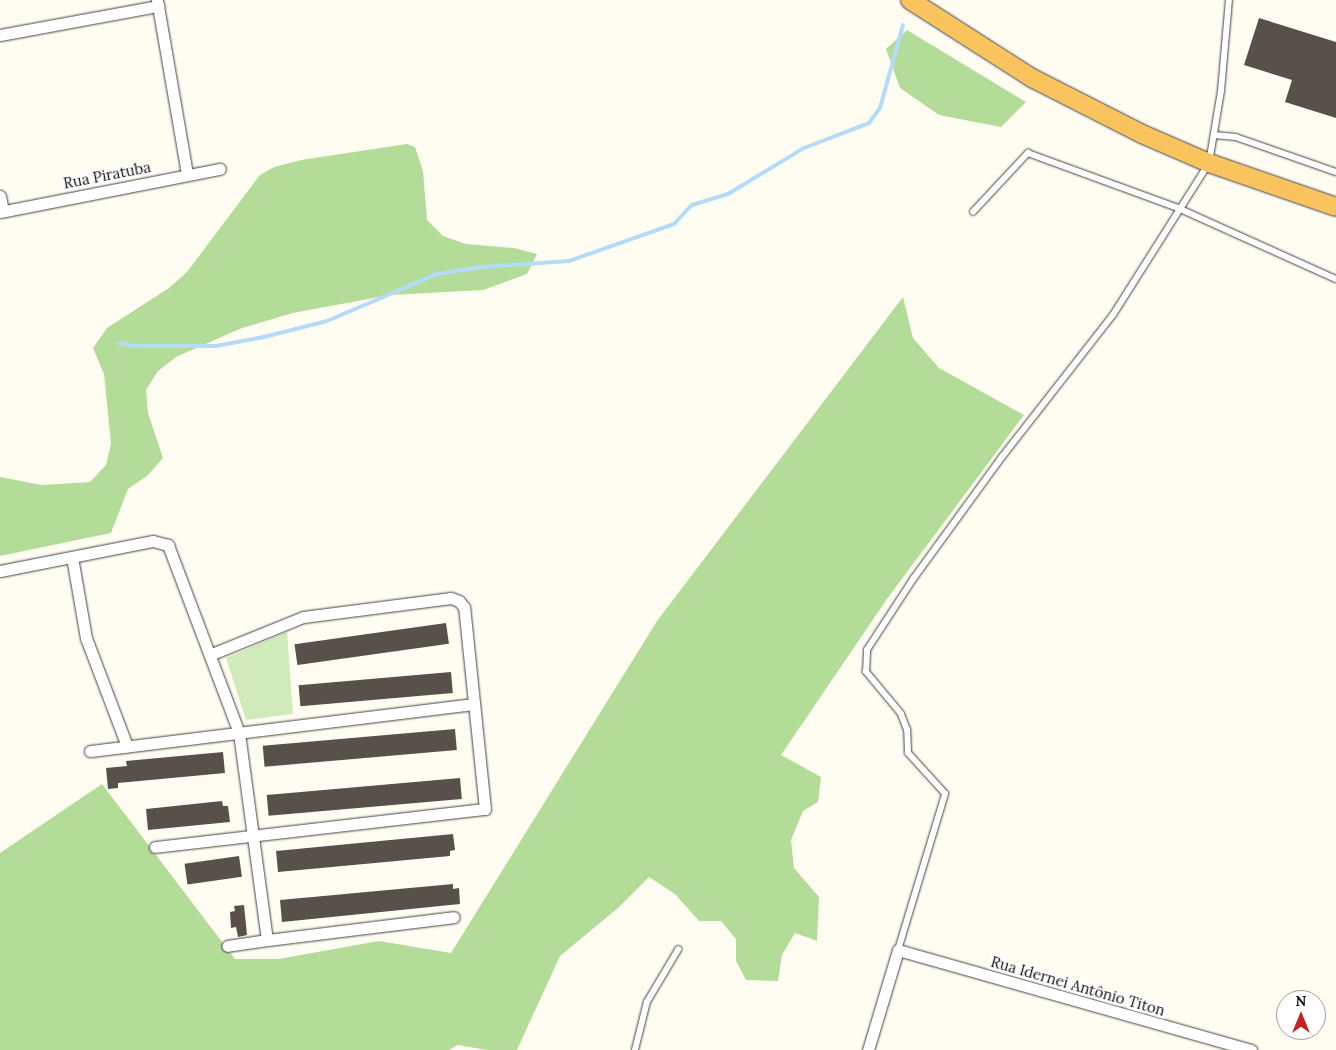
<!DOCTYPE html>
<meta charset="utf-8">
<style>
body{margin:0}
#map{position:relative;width:1336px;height:1050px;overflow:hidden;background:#fffdf1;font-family:Lora,serif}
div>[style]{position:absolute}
.green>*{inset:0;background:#d0ebb9}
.forest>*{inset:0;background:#b3dc98}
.stream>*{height:4px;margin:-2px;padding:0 2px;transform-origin:2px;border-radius:2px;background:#b4dbf8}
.building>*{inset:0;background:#58514b;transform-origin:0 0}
.roads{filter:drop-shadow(0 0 1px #424242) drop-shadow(0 0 1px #424242)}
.service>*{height:5.5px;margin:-2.75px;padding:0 2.75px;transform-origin:2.75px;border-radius:2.75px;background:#fff}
.minor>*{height:11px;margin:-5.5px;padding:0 5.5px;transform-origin:5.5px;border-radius:5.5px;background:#fff}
.trunk>*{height:18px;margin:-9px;padding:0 9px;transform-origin:9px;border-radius:9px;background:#f9c45e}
span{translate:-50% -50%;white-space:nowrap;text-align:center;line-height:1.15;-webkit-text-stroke:5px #fff;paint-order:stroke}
.street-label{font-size:15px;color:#0f0f0f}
.north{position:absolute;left:1276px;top:990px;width:50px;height:50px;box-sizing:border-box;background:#fff;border:1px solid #9f9f9f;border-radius:50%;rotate:0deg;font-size:14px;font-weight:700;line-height:20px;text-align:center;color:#0f0f0f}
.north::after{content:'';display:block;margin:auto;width:18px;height:22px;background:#c32423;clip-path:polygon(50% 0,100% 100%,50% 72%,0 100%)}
</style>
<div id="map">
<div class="green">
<div style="clip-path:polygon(287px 632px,293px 714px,246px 720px,226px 658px)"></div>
</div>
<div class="forest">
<div style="clip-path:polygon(907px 30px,1026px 102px,1001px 127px,939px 115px,900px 88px,886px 49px)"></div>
<div style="clip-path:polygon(407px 144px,415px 147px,423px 171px,427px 220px,443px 236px,466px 244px,514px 248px,537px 254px,527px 274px,483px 290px,390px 295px,293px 313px,242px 328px,176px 357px,158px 371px,146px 390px,148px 413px,163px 458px,147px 476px,128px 489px,111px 533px,0 556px,0 477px,42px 485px,90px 482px,106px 465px,111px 443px,104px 374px,93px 348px,107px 328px,169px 288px,187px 272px,260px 175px,274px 167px,301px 160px)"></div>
<div style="clip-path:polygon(903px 297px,913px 338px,939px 368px,1024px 415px,887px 599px,781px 755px,821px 777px,818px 802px,803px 811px,791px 840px,794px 868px,819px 897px,817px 941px,795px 933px,782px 955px,778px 981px,746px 980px,736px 961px,736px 939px,721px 921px,699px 921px,675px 894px,649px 877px,618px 908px,560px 956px,517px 1050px,487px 1050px,458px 1045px,449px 1050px,0 1050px,0 853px,102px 784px,235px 959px,278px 959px,379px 941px,451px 953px,657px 621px)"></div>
</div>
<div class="stream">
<div style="left:119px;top:343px;width:16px;rotate:11deg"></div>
<div style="left:135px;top:346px;width:81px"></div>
<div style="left:216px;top:346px;width:49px;rotate:-10.6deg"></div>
<div style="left:264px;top:337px;width:65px;rotate:-14.3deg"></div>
<div style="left:327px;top:321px;width:120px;rotate:-23.1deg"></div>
<div style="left:437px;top:274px;width:46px;rotate:-8.8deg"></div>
<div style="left:482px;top:267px;width:87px;rotate:-3.9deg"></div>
<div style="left:569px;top:261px;width:111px;rotate:-19.4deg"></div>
<div style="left:674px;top:224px;width:26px;rotate:-47deg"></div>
<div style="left:692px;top:205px;width:38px;rotate:-17deg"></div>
<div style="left:728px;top:194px;width:89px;rotate:-31.2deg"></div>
<div style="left:804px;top:148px;width:70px;rotate:-21deg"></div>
<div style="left:869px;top:123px;width:19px;rotate:-54deg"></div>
<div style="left:880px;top:108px;width:86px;rotate:-74.5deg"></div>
</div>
<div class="building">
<div style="clip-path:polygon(1259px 18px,1336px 42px,1336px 118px,1285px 102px,1292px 80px,1244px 65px)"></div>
<div style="left:446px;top:623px;width:21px;height:153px;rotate:82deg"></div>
<div style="left:451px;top:672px;width:21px;height:153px;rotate:85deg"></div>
<div style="left:455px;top:729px;width:21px;height:193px;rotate:85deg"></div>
<div style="clip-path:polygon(223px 752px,225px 773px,118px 783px,118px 788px,108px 789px,106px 768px,127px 766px,126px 761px)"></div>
<div style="left:460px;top:778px;width:21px;height:194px;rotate:85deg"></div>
<div style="clip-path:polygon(222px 801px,223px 806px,228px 806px,230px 822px,148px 830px,146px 809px)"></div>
<div style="clip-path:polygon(453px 834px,455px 850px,450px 851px,450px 856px,278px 872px,276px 851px)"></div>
<div style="left:239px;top:856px;width:21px;height:55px;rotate:82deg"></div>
<div style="clip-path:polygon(453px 884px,453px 889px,459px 888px,460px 904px,282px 922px,280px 900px)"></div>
<div style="clip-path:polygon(244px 905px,247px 935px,238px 937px,236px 927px,231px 928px,230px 912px,235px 911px,234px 906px)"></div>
</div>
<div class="roads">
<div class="service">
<div style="left:1214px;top:135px;width:22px;rotate:5deg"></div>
<div style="left:1236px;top:137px;width:106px;rotate:19.3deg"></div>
<div style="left:973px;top:212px;width:81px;rotate:-47deg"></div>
<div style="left:1028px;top:153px;width:160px;rotate:20.1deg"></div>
<div style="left:1178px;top:208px;width:173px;rotate:24.2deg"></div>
<div style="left:898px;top:950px;width:163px;rotate:-73.2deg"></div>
<div style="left:945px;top:794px;width:55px;rotate:-132.1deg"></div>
<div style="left:908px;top:753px;width:23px;rotate:-92deg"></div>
<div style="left:907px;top:730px;width:17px;rotate:-111deg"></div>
<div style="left:901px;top:714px;width:55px;rotate:-129.8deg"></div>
<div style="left:866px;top:672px;width:22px;rotate:-87deg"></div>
<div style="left:867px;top:650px;width:86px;rotate:-56.9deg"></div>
<div style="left:914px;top:578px;width:150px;rotate:-54deg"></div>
<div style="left:1002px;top:457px;width:180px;rotate:-52deg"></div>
<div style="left:1113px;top:315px;width:180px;rotate:-57.7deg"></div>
<div style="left:1209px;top:163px;width:73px;rotate:-80.5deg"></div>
<div style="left:1221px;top:91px;width:91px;rotate:-85deg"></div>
<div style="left:635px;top:1050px;width:49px;rotate:-76deg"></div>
<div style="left:647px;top:1002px;width:61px;rotate:-59.2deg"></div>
</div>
<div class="minor">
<div style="left:157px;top:0;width:177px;rotate:80.2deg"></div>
<div style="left:0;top:35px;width:161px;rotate:-10.4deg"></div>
<div style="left:0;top:196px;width:15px;rotate:79deg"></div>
<div style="left:0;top:212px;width:224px;rotate:-11.1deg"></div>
<div style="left:72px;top:557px;width:82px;rotate:80.2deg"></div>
<div style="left:86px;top:638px;width:116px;rotate:69.2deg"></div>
<div style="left:0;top:571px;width:156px;rotate:-11.1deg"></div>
<div style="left:153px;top:541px;width:16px;rotate:15deg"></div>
<div style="left:168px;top:545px;width:201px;rotate:69.3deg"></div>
<div style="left:239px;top:733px;width:209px;rotate:82.3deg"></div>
<div style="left:267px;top:940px;width:40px;rotate:171.5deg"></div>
<div style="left:90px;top:751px;width:387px;rotate:-7deg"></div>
<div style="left:155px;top:847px;width:332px;rotate:-6.6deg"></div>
<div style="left:485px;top:809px;width:203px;rotate:-95.9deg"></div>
<div style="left:464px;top:607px;width:8px;rotate:-130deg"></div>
<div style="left:459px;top:601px;width:9px;rotate:-159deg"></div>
<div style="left:451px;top:598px;width:149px;rotate:172.7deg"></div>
<div style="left:303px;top:617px;width:98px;rotate:157.9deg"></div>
<div style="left:267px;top:940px;width:188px;rotate:-7deg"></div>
<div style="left:868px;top:1050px;width:104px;rotate:-73.3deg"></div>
<div style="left:898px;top:950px;width:367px;rotate:15.8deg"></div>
</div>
<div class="trunk">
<div style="left:910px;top:0;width:145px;rotate:32.6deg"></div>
<div style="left:1032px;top:78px;width:123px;rotate:27deg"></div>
<div style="left:1142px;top:134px;width:73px;rotate:23.4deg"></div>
<div style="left:1209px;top:163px;width:134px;rotate:19.1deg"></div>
</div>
</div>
<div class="street-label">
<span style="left:107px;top:175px;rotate:-11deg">Rua Piratuba</span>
<span style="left:1078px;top:986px;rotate:16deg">Rua Idernei Antônio Titon</span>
</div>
<div class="north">N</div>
</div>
